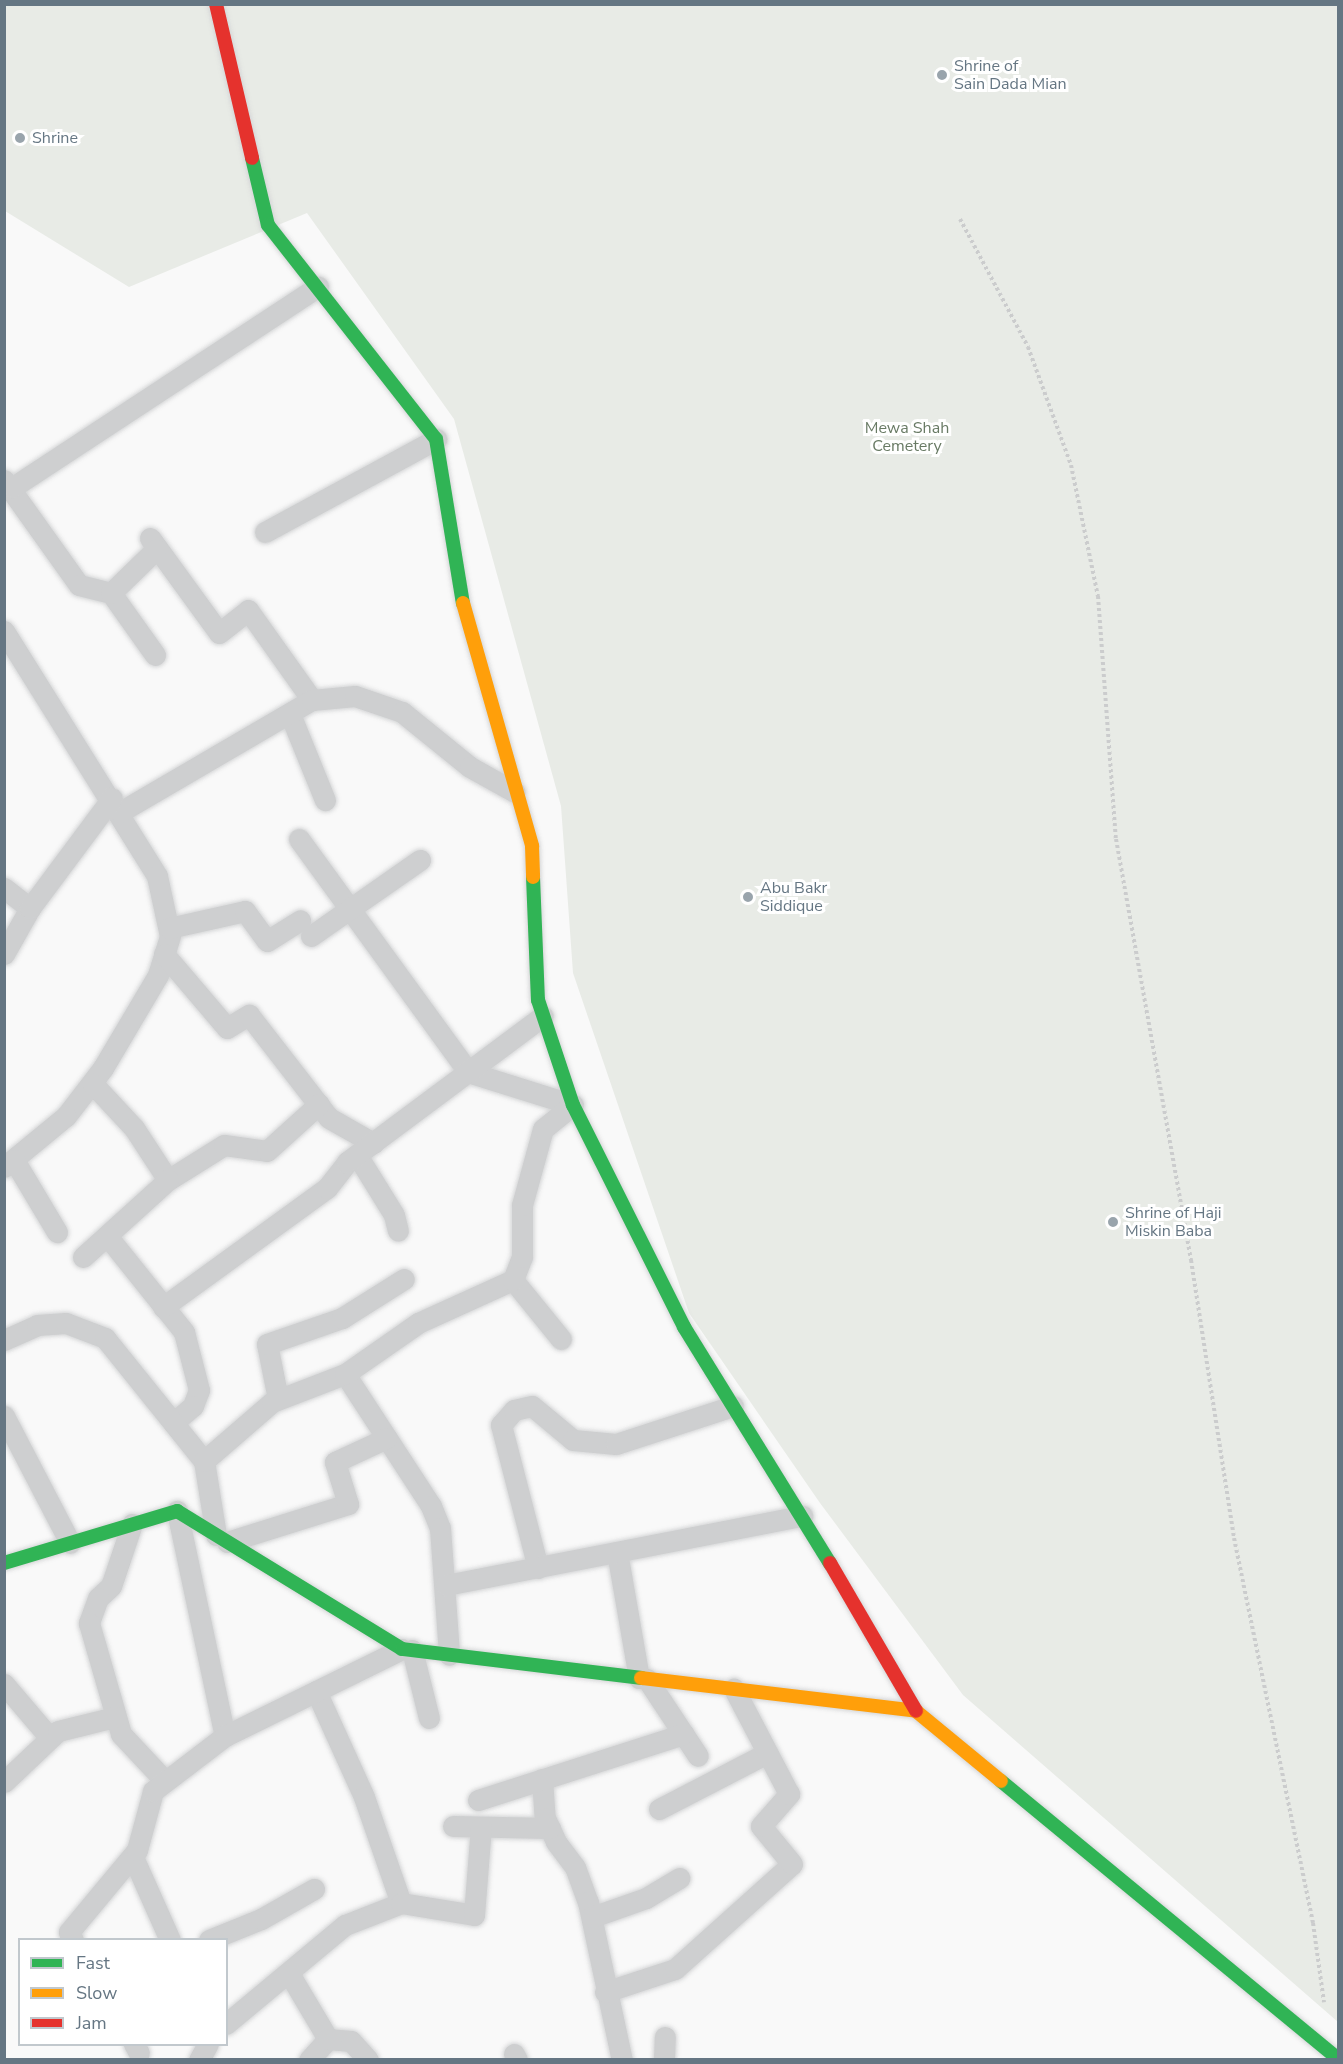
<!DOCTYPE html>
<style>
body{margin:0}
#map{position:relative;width:1343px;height:2064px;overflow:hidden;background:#f9f9f9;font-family:"Nunito Sans",sans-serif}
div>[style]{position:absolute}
.green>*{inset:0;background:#e8ebe6}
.path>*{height:4px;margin-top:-2px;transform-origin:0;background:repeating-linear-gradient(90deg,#cbcccd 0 3px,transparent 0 6px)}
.roads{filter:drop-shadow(0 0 2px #d5d6d7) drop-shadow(0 0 2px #d5d6d7)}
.lane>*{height:21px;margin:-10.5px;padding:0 10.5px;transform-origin:10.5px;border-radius:10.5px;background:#cecfd0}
.fast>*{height:14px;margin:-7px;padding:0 7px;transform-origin:7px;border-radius:7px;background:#30b455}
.slow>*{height:14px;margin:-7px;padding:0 7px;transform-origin:7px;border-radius:7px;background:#ff9f0a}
.jam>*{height:14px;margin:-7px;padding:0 7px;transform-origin:7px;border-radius:7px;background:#e5322d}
.dots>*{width:16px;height:16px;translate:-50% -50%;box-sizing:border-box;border:3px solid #fff;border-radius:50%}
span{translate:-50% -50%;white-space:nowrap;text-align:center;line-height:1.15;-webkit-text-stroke:6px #fff;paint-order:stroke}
.poi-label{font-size:16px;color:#657683}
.left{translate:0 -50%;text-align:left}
.park-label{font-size:16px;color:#687a64}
.frame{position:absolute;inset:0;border:6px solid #657683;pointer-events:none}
.legend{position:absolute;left:18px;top:1938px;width:210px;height:108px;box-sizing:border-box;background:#fff;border:2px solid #c1c8cd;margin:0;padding:8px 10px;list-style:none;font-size:18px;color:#657683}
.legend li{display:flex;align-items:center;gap:12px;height:30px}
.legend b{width:30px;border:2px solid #c1c8cd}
</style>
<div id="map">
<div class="green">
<div style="clip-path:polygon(4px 5px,1338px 5px,1338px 2022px,963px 1695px,820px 1503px,689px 1313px,573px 973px,561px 806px,454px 419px,307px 213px,129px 287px,5px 211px)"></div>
</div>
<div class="path">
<div style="left:960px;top:219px;width:145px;rotate:62deg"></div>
<div style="left:1028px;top:347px;width:126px;rotate:70deg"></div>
<div style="left:1071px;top:465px;width:134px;rotate:78.4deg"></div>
<div style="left:1098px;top:596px;width:244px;rotate:85.8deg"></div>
<div style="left:1116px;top:839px;width:428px;rotate:79.9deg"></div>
<div style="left:1191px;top:1260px;width:281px;rotate:81.2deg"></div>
<div style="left:1234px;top:1538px;width:393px;rotate:78.4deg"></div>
<div style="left:1313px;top:1923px;width:80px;rotate:82.1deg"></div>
</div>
<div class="roads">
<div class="lane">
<div style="left:4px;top:480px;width:129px;rotate:54.5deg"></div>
<div style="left:79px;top:585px;width:33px;rotate:14deg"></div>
<div style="left:111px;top:593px;width:76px;rotate:54.6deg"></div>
<div style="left:13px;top:487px;width:365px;rotate:-33.3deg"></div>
<div style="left:265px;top:532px;width:195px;rotate:-28.5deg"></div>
<div style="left:150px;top:538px;width:117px;rotate:54deg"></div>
<div style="left:219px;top:633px;width:37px;rotate:-38deg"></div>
<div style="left:248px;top:610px;width:110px;rotate:54.6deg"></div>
<div style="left:111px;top:593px;width:62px;rotate:-44.3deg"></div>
<div style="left:4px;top:631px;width:289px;rotate:58deg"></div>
<div style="left:157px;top:876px;width:61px;rotate:77.8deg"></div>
<div style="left:170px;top:936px;width:41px;rotate:107.1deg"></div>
<div style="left:158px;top:975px;width:108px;rotate:120.6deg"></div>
<div style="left:103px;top:1068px;width:61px;rotate:127.6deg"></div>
<div style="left:66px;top:1116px;width:80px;rotate:140.6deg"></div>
<div style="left:290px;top:714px;width:93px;rotate:67.9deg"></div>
<div style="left:120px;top:812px;width:222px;rotate:-30.3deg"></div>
<div style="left:312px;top:700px;width:43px;rotate:-5.3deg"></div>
<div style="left:355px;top:696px;width:50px;rotate:18.8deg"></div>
<div style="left:402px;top:712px;width:87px;rotate:39deg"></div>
<div style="left:470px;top:767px;width:51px;rotate:29.1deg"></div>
<div style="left:299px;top:839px;width:288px;rotate:54deg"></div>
<div style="left:468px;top:1072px;width:110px;rotate:17.4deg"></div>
<div style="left:4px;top:888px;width:33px;rotate:38deg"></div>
<div style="left:169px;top:928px;width:78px;rotate:-12.6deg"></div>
<div style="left:245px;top:911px;width:37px;rotate:54deg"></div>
<div style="left:267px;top:941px;width:39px;rotate:-32deg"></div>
<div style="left:311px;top:936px;width:133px;rotate:-34.9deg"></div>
<div style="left:4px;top:954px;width:53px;rotate:-60.5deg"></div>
<div style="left:30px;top:908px;width:137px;rotate:-53.3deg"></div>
<div style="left:164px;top:954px;width:97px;rotate:49.6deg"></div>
<div style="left:227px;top:1028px;width:26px;rotate:-31deg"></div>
<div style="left:249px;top:1015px;width:130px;rotate:52.2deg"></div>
<div style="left:329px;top:1118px;width:51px;rotate:29.6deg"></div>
<div style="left:92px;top:1083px;width:62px;rotate:47deg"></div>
<div style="left:134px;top:1128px;width:62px;rotate:56.8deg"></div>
<div style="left:168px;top:1180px;width:66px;rotate:-32deg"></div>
<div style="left:224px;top:1145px;width:43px;rotate:7.9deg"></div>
<div style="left:267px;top:1151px;width:70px;rotate:-42.1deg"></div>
<div style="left:357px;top:1155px;width:70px;rotate:58.3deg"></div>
<div style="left:394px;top:1215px;width:16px;rotate:76deg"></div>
<div style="left:14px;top:1160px;width:84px;rotate:59.2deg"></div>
<div style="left:108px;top:1237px;width:122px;rotate:51.3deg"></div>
<div style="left:184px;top:1332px;width:60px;rotate:75.5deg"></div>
<div style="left:199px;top:1390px;width:17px;rotate:111deg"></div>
<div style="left:193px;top:1406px;width:26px;rotate:140deg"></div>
<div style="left:83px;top:1257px;width:115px;rotate:-42.2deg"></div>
<div style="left:513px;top:1280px;width:76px;rotate:50.9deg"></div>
<div style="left:163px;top:1307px;width:203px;rotate:-36deg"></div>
<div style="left:327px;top:1188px;width:33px;rotate:-52deg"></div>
<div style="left:347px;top:1162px;width:244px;rotate:-36.7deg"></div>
<div style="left:4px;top:1340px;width:36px;rotate:-24deg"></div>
<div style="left:37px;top:1325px;width:29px;rotate:-4deg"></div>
<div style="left:66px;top:1323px;width:42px;rotate:21deg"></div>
<div style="left:105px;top:1338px;width:158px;rotate:51.2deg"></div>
<div style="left:204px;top:1461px;width:75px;rotate:80.8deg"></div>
<div style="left:345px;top:1374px;width:158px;rotate:56.9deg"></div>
<div style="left:431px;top:1506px;width:24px;rotate:68deg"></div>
<div style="left:440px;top:1528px;width:127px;rotate:85.9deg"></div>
<div style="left:278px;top:1399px;width:56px;rotate:-101.3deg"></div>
<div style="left:267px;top:1344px;width:79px;rotate:-19.1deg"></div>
<div style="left:342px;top:1318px;width:73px;rotate:-32.2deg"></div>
<div style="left:4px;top:1416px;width:143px;rotate:62.5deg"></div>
<div style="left:204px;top:1461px;width:90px;rotate:-40.9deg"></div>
<div style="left:272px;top:1402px;width:78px;rotate:-21deg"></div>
<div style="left:345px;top:1374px;width:89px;rotate:-34.9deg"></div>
<div style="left:418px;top:1323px;width:104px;rotate:-24.4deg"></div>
<div style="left:513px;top:1280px;width:25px;rotate:-69deg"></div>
<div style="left:522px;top:1257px;width:52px;rotate:-90deg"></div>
<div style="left:522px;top:1205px;width:79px;rotate:-74.6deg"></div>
<div style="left:543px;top:1129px;width:38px;rotate:-39deg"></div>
<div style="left:177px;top:1511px;width:230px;rotate:78deg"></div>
<div style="left:132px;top:1524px;width:65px;rotate:108.7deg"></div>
<div style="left:111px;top:1586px;width:18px;rotate:137deg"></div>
<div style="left:98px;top:1598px;width:27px;rotate:110deg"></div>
<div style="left:89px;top:1623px;width:116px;rotate:73.9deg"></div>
<div style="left:121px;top:1734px;width:64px;rotate:46.9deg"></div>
<div style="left:227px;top:1542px;width:127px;rotate:-17.4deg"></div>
<div style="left:348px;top:1504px;width:44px;rotate:-107.2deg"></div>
<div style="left:335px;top:1462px;width:57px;rotate:-24.8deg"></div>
<div style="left:617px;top:1552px;width:128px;rotate:80.1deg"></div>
<div style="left:538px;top:1568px;width:148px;rotate:-104.5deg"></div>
<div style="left:501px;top:1425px;width:20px;rotate:-49deg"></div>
<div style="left:514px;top:1410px;width:18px;rotate:-13deg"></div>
<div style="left:532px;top:1406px;width:53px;rotate:39.7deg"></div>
<div style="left:573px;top:1440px;width:43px;rotate:5.3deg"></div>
<div style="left:616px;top:1444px;width:123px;rotate:-18deg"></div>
<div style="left:446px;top:1585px;width:363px;rotate:-11deg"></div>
<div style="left:412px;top:1650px;width:70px;rotate:76deg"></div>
<div style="left:647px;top:1679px;width:92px;rotate:56.5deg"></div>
<div style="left:4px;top:1684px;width:71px;rotate:49.6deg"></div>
<div style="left:316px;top:1691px;width:116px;rotate:65.6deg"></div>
<div style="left:364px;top:1797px;width:112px;rotate:70.8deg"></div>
<div style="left:542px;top:1779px;width:39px;rotate:86deg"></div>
<div style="left:545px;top:1818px;width:26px;rotate:65deg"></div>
<div style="left:556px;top:1842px;width:31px;rotate:53deg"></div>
<div style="left:575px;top:1867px;width:37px;rotate:70deg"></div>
<div style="left:588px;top:1902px;width:162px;rotate:77.9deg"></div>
<div style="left:4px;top:1782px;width:74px;rotate:-43.4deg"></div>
<div style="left:58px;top:1731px;width:59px;rotate:-13.8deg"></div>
<div style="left:478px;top:1800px;width:216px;rotate:-17.8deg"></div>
<div style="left:659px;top:1809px;width:122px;rotate:-27.4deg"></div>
<div style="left:453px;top:1826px;width:97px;rotate:1.2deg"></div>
<div style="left:133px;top:1857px;width:91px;rotate:66deg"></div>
<div style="left:592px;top:1917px;width:57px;rotate:-19.4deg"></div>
<div style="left:646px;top:1898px;width:39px;rotate:-31deg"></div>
<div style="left:73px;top:1940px;width:9px;rotate:-117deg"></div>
<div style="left:69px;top:1932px;width:107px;rotate:-50.3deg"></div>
<div style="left:137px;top:1850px;width:61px;rotate:-74.8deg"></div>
<div style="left:153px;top:1791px;width:91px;rotate:-37.4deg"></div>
<div style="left:225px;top:1736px;width:197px;rotate:-26.2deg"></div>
<div style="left:209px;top:1940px;width:56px;rotate:-22deg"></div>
<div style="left:261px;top:1919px;width:61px;rotate:-29.5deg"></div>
<div style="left:290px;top:1975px;width:74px;rotate:59.3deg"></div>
<div style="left:328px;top:2039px;width:28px;rotate:132deg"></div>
<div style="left:605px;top:1992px;width:74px;rotate:-18.2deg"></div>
<div style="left:675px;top:1969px;width:157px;rotate:-41.9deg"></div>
<div style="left:792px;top:1864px;width:49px;rotate:-129.2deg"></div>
<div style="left:761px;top:1826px;width:43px;rotate:-48.8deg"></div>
<div style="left:789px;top:1794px;width:119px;rotate:-117.6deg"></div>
<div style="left:226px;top:2024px;width:155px;rotate:-39.8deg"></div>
<div style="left:345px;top:1925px;width:60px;rotate:-21.4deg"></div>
<div style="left:401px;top:1903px;width:74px;rotate:9.3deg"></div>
<div style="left:474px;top:1915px;width:88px;rotate:-85.5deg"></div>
<div style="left:328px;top:2039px;width:23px;rotate:5deg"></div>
<div style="left:351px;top:2041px;width:25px;rotate:48deg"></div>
<div style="left:134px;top:2044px;width:10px;rotate:61deg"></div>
<div style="left:514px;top:2054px;width:7px;rotate:63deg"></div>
<div style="left:199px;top:2060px;width:18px;rotate:-61deg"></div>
<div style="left:664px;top:2060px;width:23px;rotate:-88deg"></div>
</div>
<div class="fast">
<div style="left:252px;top:158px;width:69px;rotate:76.6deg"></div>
<div style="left:268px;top:225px;width:272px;rotate:51.9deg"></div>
<div style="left:436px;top:439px;width:166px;rotate:80.7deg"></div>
<div style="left:533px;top:877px;width:123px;rotate:87.7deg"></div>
<div style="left:538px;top:1000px;width:111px;rotate:71.6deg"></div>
<div style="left:573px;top:1105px;width:248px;rotate:63.4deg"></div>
<div style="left:684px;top:1327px;width:278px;rotate:58.3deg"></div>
<div style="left:4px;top:1563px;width:181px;rotate:-16.7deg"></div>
<div style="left:177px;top:1511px;width:264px;rotate:31.5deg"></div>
<div style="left:402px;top:1649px;width:241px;rotate:6.9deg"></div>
<div style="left:1001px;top:1781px;width:437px;rotate:39.5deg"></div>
</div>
<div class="slow">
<div style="left:463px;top:603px;width:253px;rotate:74.1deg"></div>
<div style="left:532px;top:846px;width:31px;rotate:88deg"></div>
<div style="left:641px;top:1678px;width:277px;rotate:6.8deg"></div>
<div style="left:916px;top:1711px;width:110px;rotate:39.5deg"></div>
</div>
<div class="jam">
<div style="left:216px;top:4px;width:158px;rotate:76.8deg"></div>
<div style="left:830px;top:1563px;width:171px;rotate:59.8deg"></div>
</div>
</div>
<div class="dots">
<div style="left:942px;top:75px;background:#99a4ac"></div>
<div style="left:20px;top:138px;background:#99a4ac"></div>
<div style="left:748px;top:897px;background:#99a4ac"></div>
<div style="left:1113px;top:1222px;background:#99a4ac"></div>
</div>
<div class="poi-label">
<span class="left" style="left:954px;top:75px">Shrine of<br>Sain Dada Mian</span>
<span class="left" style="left:32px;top:138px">Shrine</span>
<span class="left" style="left:760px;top:897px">Abu Bakr<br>Siddique</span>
<span class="left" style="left:1125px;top:1222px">Shrine of Haji<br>Miskin Baba</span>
</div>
<div class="park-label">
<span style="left:907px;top:437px">Mewa Shah<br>Cemetery</span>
</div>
<div class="frame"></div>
<ul class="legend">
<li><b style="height:8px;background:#30b455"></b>Fast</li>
<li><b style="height:8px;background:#ff9f0a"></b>Slow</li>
<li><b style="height:8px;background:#e5322d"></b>Jam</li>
</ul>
</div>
